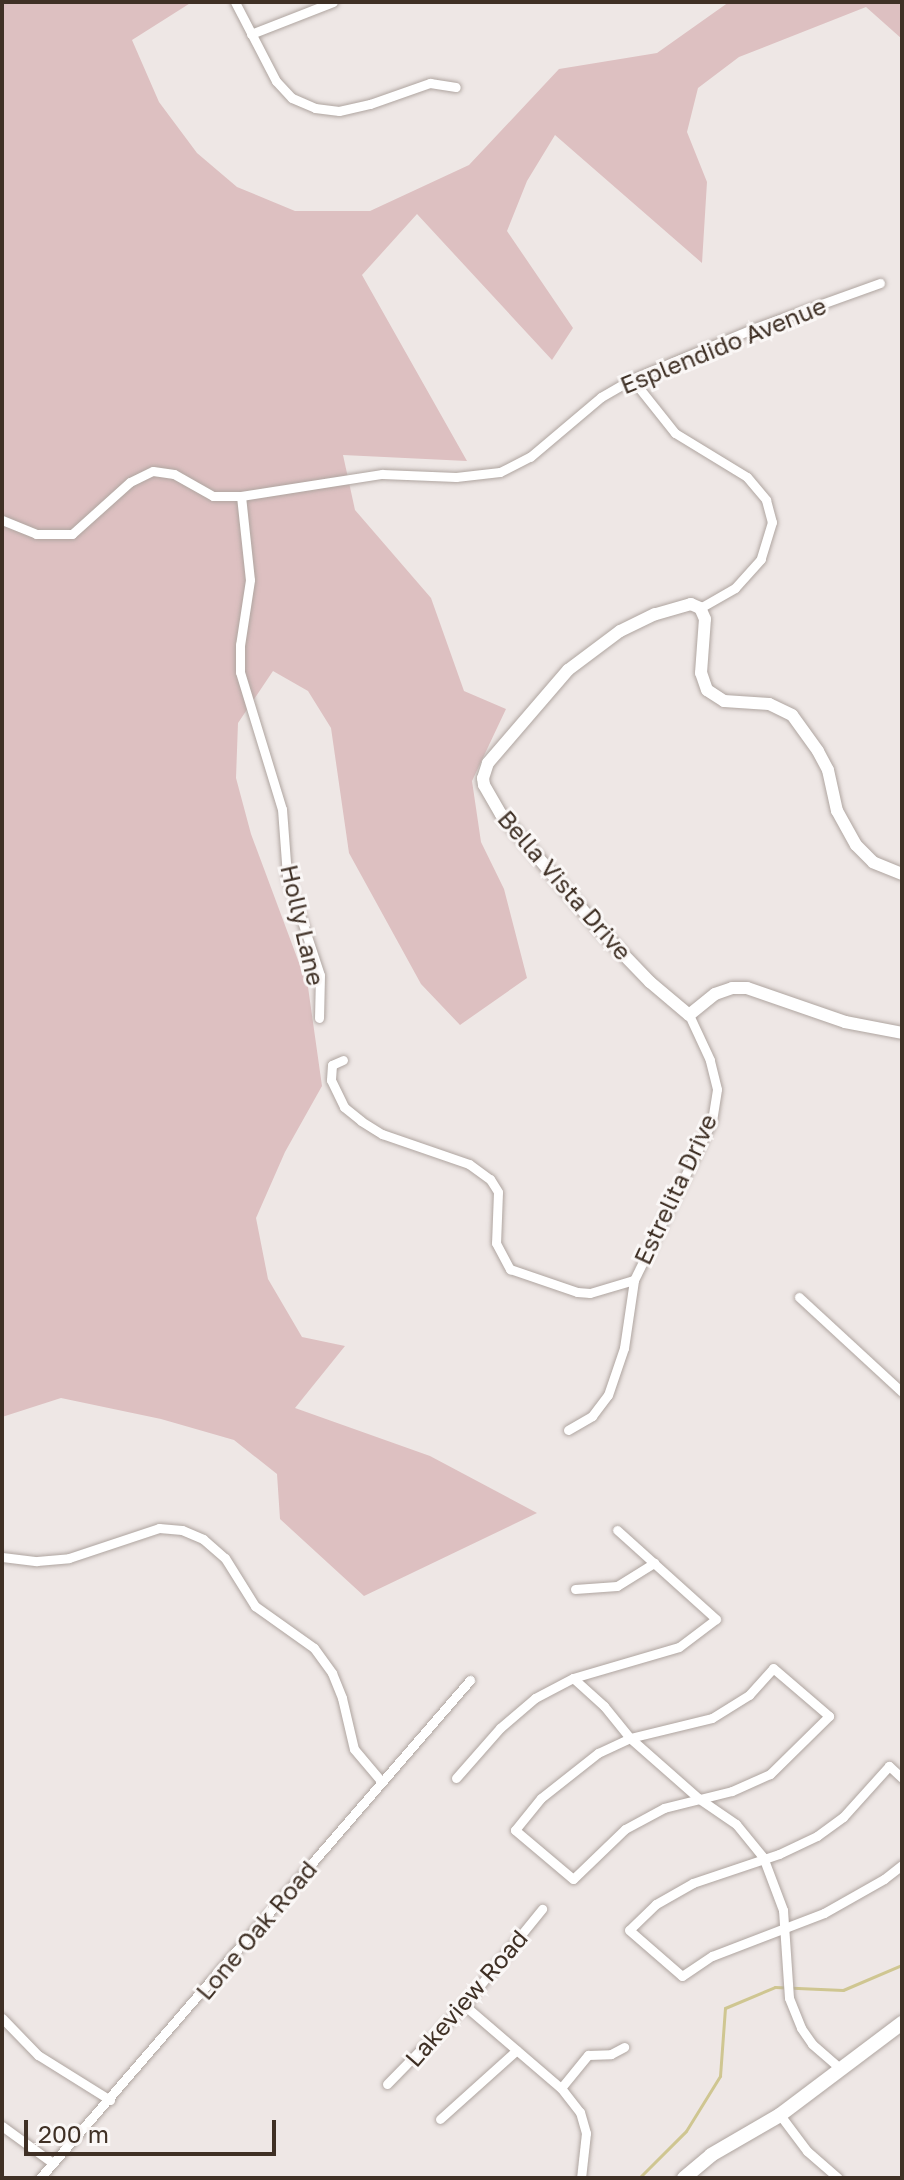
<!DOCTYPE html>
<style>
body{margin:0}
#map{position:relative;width:904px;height:2180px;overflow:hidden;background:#eee7e5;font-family:"Golos Text",sans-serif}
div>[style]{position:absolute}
.green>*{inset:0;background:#ddc0c1}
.stream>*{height:3px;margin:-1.5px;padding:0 1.5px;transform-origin:1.5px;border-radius:1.5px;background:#cfc691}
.roads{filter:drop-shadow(0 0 2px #afa5a0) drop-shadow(0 0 2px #afa5a0)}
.minor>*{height:9px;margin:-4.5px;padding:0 4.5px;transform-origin:4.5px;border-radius:4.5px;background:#fff}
.tertiary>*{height:12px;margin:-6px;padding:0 6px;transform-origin:6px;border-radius:6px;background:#fff}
.secondary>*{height:14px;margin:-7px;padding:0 7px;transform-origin:7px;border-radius:7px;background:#fff}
span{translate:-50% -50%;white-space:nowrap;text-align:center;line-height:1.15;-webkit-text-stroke:6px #faf7f6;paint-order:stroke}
.street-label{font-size:24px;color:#3f3025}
.frame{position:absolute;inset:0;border:4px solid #3f3025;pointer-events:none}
.scale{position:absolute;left:24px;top:2120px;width:252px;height:36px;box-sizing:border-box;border:4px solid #3f3025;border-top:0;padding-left:10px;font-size:24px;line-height:28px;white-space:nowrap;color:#3f3025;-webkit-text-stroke:6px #faf7f6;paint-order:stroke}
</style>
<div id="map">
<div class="green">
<div style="clip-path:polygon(2px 2px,192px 2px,132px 40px,159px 102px,197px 153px,237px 187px,295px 211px,370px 211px,469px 165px,559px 69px,657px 53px,729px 2px,902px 2px,902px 39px,866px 7px,739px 57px,698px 88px,687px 132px,707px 182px,702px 263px,555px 135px,527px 181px,507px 231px,573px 328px,552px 360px,417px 214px,362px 275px,467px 461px,343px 455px,355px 510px,431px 598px,464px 691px,506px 709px,472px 781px,481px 842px,504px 889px,527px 978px,460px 1025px,421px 984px,349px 853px,331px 728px,308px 691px,273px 671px,238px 723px,236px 778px,251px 834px,308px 987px,322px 1086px,285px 1152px,256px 1218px,268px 1279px,302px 1337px,345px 1346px,295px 1408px,430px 1456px,537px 1513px,364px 1596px,280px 1519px,277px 1474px,234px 1440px,161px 1419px,61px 1398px,2px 1417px)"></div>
</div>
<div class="stream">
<div style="left:639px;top:2178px;width:66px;rotate:-45deg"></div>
<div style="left:686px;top:2131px;width:65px;rotate:-58.3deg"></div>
<div style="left:720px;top:2076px;width:68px;rotate:-85.8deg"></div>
<div style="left:725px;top:2008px;width:54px;rotate:-22.8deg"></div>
<div style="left:775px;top:1987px;width:68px;rotate:2.5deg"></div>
<div style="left:843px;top:1990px;width:64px;rotate:-23deg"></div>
</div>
<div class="roads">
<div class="minor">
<div style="left:235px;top:2px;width:89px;rotate:62.6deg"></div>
<div style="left:276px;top:81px;width:23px;rotate:47deg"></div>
<div style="left:292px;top:98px;width:25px;rotate:23deg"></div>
<div style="left:315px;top:108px;width:24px;rotate:7deg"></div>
<div style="left:339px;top:111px;width:32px;rotate:-13deg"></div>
<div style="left:370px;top:104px;width:64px;rotate:-19.3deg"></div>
<div style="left:430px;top:83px;width:26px;rotate:9deg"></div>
<div style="left:251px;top:34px;width:88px;rotate:-21.3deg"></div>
<div style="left:632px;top:379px;width:69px;rotate:51.5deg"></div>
<div style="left:675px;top:433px;width:84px;rotate:31.4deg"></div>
<div style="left:747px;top:477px;width:30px;rotate:50deg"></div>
<div style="left:766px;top:500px;width:23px;rotate:75deg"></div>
<div style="left:772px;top:522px;width:39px;rotate:107deg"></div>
<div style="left:761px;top:559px;width:39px;rotate:132deg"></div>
<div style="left:735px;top:588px;width:40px;rotate:150.3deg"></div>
<div style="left:241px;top:496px;width:84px;rotate:83.9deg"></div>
<div style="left:250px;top:580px;width:66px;rotate:98.7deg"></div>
<div style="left:240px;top:645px;width:27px;rotate:90deg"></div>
<div style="left:240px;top:672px;width:143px;rotate:73deg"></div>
<div style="left:282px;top:809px;width:67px;rotate:85.7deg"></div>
<div style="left:287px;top:876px;width:104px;rotate:71.6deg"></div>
<div style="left:320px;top:975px;width:43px;rotate:91.3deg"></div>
<div style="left:2px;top:520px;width:37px;rotate:22deg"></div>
<div style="left:36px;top:534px;width:36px"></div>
<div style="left:72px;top:534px;width:78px;rotate:-41.9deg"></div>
<div style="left:130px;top:482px;width:25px;rotate:-26deg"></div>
<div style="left:153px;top:471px;width:21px;rotate:8deg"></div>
<div style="left:174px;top:474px;width:45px;rotate:29.4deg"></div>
<div style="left:213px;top:496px;width:28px"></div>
<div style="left:241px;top:496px;width:143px;rotate:-8.9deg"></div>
<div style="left:382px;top:474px;width:74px;rotate:2.3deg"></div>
<div style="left:456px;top:477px;width:44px;rotate:-6.5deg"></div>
<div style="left:500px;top:472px;width:34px;rotate:-27deg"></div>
<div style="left:530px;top:457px;width:93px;rotate:-40.2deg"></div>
<div style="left:601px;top:397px;width:36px;rotate:-30deg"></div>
<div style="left:632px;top:379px;width:130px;rotate:-22.6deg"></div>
<div style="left:752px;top:329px;width:136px;rotate:-19.8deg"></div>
<div style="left:343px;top:1060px;width:12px;rotate:156deg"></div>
<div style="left:332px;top:1065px;width:15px;rotate:94deg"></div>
<div style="left:331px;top:1080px;width:30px;rotate:64deg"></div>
<div style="left:344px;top:1107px;width:22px;rotate:39deg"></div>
<div style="left:361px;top:1121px;width:25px;rotate:32deg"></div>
<div style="left:382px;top:1134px;width:92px;rotate:19deg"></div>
<div style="left:469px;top:1164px;width:26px;rotate:36deg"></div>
<div style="left:490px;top:1179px;width:15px;rotate:58deg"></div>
<div style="left:498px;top:1192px;width:51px;rotate:92.2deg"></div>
<div style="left:496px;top:1243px;width:30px;rotate:62deg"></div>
<div style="left:510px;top:1269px;width:71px;rotate:18.9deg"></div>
<div style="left:577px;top:1292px;width:13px;rotate:4deg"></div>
<div style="left:590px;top:1293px;width:46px;rotate:-16.5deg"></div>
<div style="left:799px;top:1297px;width:140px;rotate:42.7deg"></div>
<div style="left:568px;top:1430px;width:28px;rotate:-30deg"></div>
<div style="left:592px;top:1416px;width:26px;rotate:-53deg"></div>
<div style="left:608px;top:1395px;width:50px;rotate:-71.2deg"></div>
<div style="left:624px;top:1348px;width:69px;rotate:-81.6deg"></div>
<div style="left:634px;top:1280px;width:177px;rotate:-63.9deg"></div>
<div style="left:712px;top:1121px;width:32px;rotate:-81deg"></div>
<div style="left:717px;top:1089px;width:30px;rotate:-104deg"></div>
<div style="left:710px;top:1060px;width:50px;rotate:-115deg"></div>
<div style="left:2px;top:1557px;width:35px;rotate:7deg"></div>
<div style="left:37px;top:1561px;width:32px;rotate:-5deg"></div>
<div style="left:69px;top:1558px;width:95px;rotate:-18.4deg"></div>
<div style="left:159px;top:1528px;width:23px;rotate:5deg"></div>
<div style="left:182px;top:1530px;width:23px;rotate:23deg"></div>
<div style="left:203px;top:1539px;width:29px;rotate:41deg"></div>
<div style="left:225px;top:1558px;width:57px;rotate:58deg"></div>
<div style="left:255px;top:1606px;width:72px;rotate:35.4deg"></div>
<div style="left:314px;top:1648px;width:31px;rotate:54deg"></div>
<div style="left:332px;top:1673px;width:27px;rotate:68deg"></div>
<div style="left:342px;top:1698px;width:52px;rotate:76.8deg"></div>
<div style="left:354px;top:1749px;width:43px;rotate:49.7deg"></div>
<div style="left:575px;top:1589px;width:42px;rotate:-4.1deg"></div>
<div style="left:617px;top:1586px;width:44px;rotate:-31.9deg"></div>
<div style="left:773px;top:1668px;width:74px;rotate:40.6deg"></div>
<div style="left:829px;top:1716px;width:83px;rotate:135.5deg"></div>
<div style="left:770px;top:1774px;width:42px;rotate:155.9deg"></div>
<div style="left:732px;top:1791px;width:70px;rotate:166deg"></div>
<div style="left:664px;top:1808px;width:44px;rotate:151.7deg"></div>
<div style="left:625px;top:1829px;width:72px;rotate:136.1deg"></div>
<div style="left:573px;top:1879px;width:76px;rotate:-139.8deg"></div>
<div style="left:515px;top:1830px;width:41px;rotate:-50.9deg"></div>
<div style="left:541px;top:1798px;width:73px;rotate:-38.3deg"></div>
<div style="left:598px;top:1753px;width:35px;rotate:-25deg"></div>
<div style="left:630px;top:1738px;width:84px;rotate:-13.7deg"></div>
<div style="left:712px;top:1718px;width:44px;rotate:-31.9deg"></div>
<div style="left:749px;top:1695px;width:36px;rotate:-48deg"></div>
<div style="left:573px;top:1678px;width:42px;rotate:42.1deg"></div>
<div style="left:604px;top:1706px;width:41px;rotate:50.9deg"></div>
<div style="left:630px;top:1738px;width:91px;rotate:41.4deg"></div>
<div style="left:698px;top:1798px;width:46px;rotate:34.4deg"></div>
<div style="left:736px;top:1824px;width:43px;rotate:50.7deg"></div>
<div style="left:763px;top:1857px;width:57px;rotate:69.3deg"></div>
<div style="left:783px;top:1910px;width:88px;rotate:86.1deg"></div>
<div style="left:789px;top:1998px;width:32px;rotate:68deg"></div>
<div style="left:801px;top:2028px;width:19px;rotate:55deg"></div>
<div style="left:812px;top:2044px;width:38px;rotate:41deg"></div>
<div style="left:456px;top:1778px;width:67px;rotate:-48.7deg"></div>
<div style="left:500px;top:1728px;width:46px;rotate:-40.6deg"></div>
<div style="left:535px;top:1698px;width:43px;rotate:-27.8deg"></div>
<div style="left:573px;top:1678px;width:110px;rotate:-16.3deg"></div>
<div style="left:679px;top:1647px;width:46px;rotate:-37.1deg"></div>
<div style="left:716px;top:1619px;width:133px;rotate:-138deg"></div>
<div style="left:902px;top:1778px;width:18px;rotate:-137deg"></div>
<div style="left:889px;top:1766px;width:69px;rotate:132deg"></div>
<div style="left:843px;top:1817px;width:32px;rotate:144deg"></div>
<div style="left:817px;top:1836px;width:42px;rotate:154.7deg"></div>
<div style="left:779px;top:1854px;width:91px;rotate:161.4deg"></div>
<div style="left:693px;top:1883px;width:43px;rotate:150.4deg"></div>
<div style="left:656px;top:1904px;width:37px;rotate:136deg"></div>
<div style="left:629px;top:1930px;width:70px;rotate:41deg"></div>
<div style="left:682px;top:1976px;width:36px;rotate:-34deg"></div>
<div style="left:712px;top:1956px;width:120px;rotate:-21deg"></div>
<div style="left:824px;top:1913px;width:69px;rotate:-29.5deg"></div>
<div style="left:884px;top:1879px;width:23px;rotate:-38deg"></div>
<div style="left:464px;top:2005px;width:128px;rotate:40.6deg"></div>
<div style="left:561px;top:2088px;width:31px;rotate:52deg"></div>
<div style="left:580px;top:2112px;width:22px;rotate:74deg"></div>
<div style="left:586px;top:2133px;width:45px;rotate:96.3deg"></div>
<div style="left:2px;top:2018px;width:52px;rotate:45.8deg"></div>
<div style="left:38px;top:2055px;width:85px;rotate:32deg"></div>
<div style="left:387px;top:2084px;width:110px;rotate:-45.7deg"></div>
<div style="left:464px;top:2005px;width:124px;rotate:-50.9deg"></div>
<div style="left:561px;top:2088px;width:43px;rotate:-50.7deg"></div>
<div style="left:588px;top:2055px;width:23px;rotate:-2deg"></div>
<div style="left:611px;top:2054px;width:15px;rotate:-28deg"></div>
<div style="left:780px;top:2115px;width:45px;rotate:53.1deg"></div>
<div style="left:807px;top:2151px;width:41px;rotate:41.1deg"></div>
<div style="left:440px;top:2119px;width:103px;rotate:-41.9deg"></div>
<div style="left:2px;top:2126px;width:63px;rotate:36deg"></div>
<div style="left:40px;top:2178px;width:658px;rotate:-49.19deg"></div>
</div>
<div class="tertiary">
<div style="left:902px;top:874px;width:31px;rotate:-158deg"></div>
<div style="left:873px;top:862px;width:24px;rotate:-135deg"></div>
<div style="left:856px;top:845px;width:39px;rotate:-119deg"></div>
<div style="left:837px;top:811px;width:42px;rotate:-102.4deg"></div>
<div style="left:828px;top:770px;width:21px;rotate:-118deg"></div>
<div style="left:818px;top:751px;width:44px;rotate:-125.8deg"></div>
<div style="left:792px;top:715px;width:25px;rotate:-154deg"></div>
<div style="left:769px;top:704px;width:45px;rotate:-176.2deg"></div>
<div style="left:724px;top:701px;width:20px;rotate:-147deg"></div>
<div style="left:707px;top:690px;width:18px;rotate:-109deg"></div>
<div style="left:701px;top:673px;width:54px;rotate:-85.8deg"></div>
<div style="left:705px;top:619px;width:12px;rotate:-114deg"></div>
<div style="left:700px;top:608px;width:10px;rotate:-156deg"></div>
<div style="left:691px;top:604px;width:37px;rotate:164deg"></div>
<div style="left:655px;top:614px;width:39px;rotate:154deg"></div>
<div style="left:620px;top:631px;width:65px;rotate:143.1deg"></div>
<div style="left:568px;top:670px;width:123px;rotate:130.7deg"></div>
<div style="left:488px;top:763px;width:16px;rotate:108deg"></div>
<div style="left:483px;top:778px;width:7px;rotate:82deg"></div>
<div style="left:484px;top:785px;width:34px;rotate:60deg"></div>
<div style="left:501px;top:814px;width:151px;rotate:49.6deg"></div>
<div style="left:599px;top:929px;width:74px;rotate:46.1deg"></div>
<div style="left:650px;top:982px;width:51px;rotate:40.2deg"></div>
<div style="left:689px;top:1015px;width:33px;rotate:-39deg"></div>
<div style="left:715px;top:994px;width:18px;rotate:-19deg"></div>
<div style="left:732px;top:988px;width:15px"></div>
<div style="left:747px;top:988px;width:104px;rotate:19.1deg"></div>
<div style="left:845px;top:1022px;width:58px;rotate:10.9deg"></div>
</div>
<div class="secondary">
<div style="left:684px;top:2178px;width:35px;rotate:-40deg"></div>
<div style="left:711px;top:2155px;width:80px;rotate:-30.1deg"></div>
<div style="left:780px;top:2115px;width:153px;rotate:-37deg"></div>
</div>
</div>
<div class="street-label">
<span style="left:723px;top:345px;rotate:-22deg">Esplendido Avenue</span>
<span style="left:565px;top:885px;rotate:49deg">Bella Vista Drive</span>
<span style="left:303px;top:925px;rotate:77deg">Holly Lane</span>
<span style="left:675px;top:1189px;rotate:-65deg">Estrelita Drive</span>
<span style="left:256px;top:1930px;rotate:-50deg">Lone Oak Road</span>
<span style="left:466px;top:1998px;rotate:-49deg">Lakeview Road</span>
</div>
<div class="frame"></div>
<div class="scale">200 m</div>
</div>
